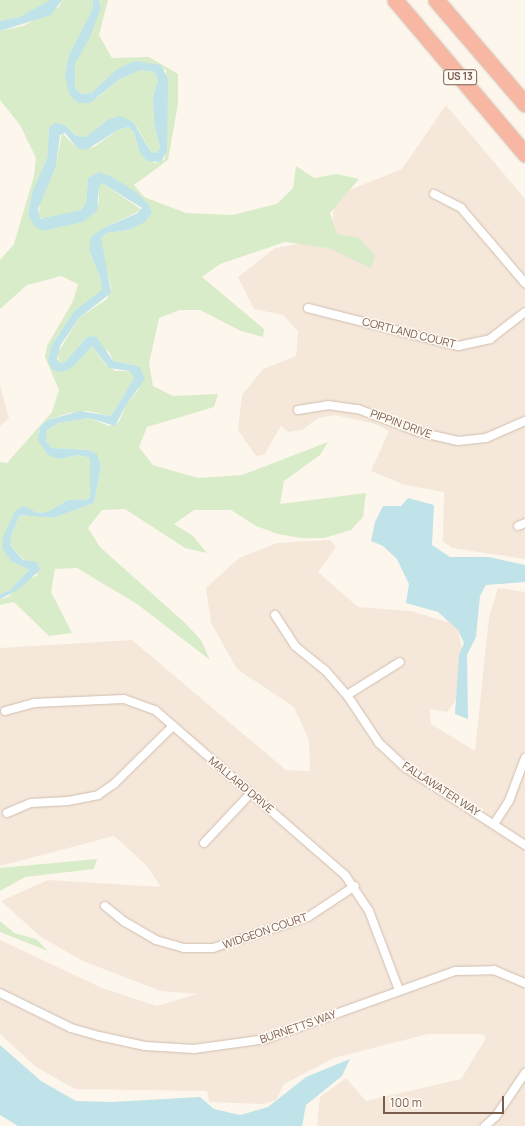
<!DOCTYPE html>
<style>
body{margin:0}
#map{position:relative;width:525px;height:1126px;overflow:hidden;background:#fdf6ec;font-family:Manrope,sans-serif}
div>[style]{position:absolute}
.residential>*{inset:0;background:#f5e8da}
.green>*{inset:0;background:#d8ecc9}
.water>*{inset:0;background:#bfe3e8}
.roads{filter:drop-shadow(0 0 1px #d1beb0) drop-shadow(0 0 1px #d1beb0)}
.minor>*{height:8px;margin:-4px;padding:0 4px;transform-origin:4px;border-radius:4px;background:#fff}
.motorway>*{height:15px;margin:-7.5px;padding:0 7.5px;transform-origin:7.5px;border-radius:7.5px;background:#f7b7a3}
span{translate:-50% -50%;white-space:nowrap;text-align:center;line-height:1.15;-webkit-text-stroke:3px #fffaf3;paint-order:stroke}
.shield-label span{padding:1px 3px;background:#fffaf3;border:1px solid;border-radius:3px;-webkit-text-stroke-width:0}
.shield-label{font-size:10px;color:#7a5c4d;font-weight:700}
.street-label{font-size:11px;color:#7a5c4d}
.scale{position:absolute;left:383px;top:1096px;width:121px;height:18px;box-sizing:border-box;border:2px solid #7a5c4d;border-top:0;padding-left:5px;font-size:12px;line-height:14px;white-space:nowrap;color:#7a5c4d;-webkit-text-stroke:3px #fffaf3;paint-order:stroke}
</style>
<div id="map">
<div class="residential">
<div style="clip-path:polygon(446px 105px,525px 199px,525px 559px,452px 548px,443px 541px,444px 492px,405px 485px,371px 471px,389px 431px,375px 424px,335px 415px,318px 418px,302px 430px,288px 432px,281px 426px,264px 455px,256px 456px,238px 430px,242px 395px,263px 369px,296px 356px,298px 331px,283px 315px,254px 309px,238px 277px,275px 248px,331px 238px,335px 196px,402px 169px)"></div>
<div style="clip-path:polygon(0 385px,9px 418px,0 426px)"></div>
<div style="clip-path:polygon(330px 540px,336px 547px,318px 572px,358px 607px,411px 611px,457px 625px,464px 658px,456px 700px,447px 712px,430px 709px,431px 724px,475px 751px,489px 617px,498px 588px,525px 592px,525px 1126px,317px 1126px,320px 1097px,346px 1078px,366px 1101px,461px 1079px,486px 1038px,482px 1034px,428px 1034px,334px 1058px,284px 1084px,276px 1100px,264px 1104px,209px 1102px,207px 1091px,75px 1089px,36px 1067px,0 1034px,0 940px,102px 988px,157px 1006px,197px 994px,161px 991px,83px 961px,41px 937px,1px 901px,48px 880px,161px 887px,146px 865px,114px 836px,0 866px,0 648px,132px 640px,286px 770px,310px 771px,309px 740px,294px 707px,237px 669px,211px 623px,206px 588px,239px 558px,277px 543px)"></div>
</div>
<div class="green">
<div style="clip-path:polygon(0 0,50px 0,48px 4px,20px 17px,0 21px)"></div>
<div style="clip-path:polygon(62px 0,92px 0,93px 8px,69px 55px,69px 94px,96px 99px,120px 79px,141px 70px,154px 72px,158px 79px,153px 97px,154px 122px,160px 148px,157px 153px,151px 152px,137px 127px,107px 120px,86px 137px,76px 136px,65px 125px,49px 128px,47px 159px,32px 192px,28px 215px,43px 231px,83px 222px,99px 202px,99px 187px,102px 183px,142px 210px,103px 228px,89px 250px,100px 277px,102px 291px,74px 311px,51px 346px,48px 360px,74px 366px,92px 346px,105px 364px,115px 371px,131px 371px,134px 378px,111px 416px,88px 411px,69px 413px,48px 420px,38px 432px,59px 459px,78px 455px,90px 458px,90px 497px,86px 500px,68px 500px,47px 512px,38px 513px,24px 506px,3px 537px,11px 561px,29px 570px,10px 590px,0 594px,0 462px,7px 463px,52px 412px,59px 390px,45px 357px,47px 346px,73px 301px,78px 284px,61px 276px,27px 285px,0 309px,0 260px,14px 244px,34px 176px,36px 158px,20px 125px,0 100px,0 31px,23px 26px,59px 7px)"></div>
<div style="clip-path:polygon(99px 0,108px 0,99px 35px,112px 58px,149px 57px,178px 74px,178px 104px,168px 160px,134px 185px,144px 197px,186px 213px,232px 215px,277px 204px,293px 188px,296px 166px,314px 178px,337px 174px,359px 179px,330px 213px,337px 234px,359px 238px,375px 255px,371px 268px,328px 248px,285px 242px,220px 264px,202px 277px,264px 329px,263px 337px,241px 331px,200px 310px,180px 310px,159px 318px,149px 363px,153px 386px,173px 396px,218px 394px,214px 407px,147px 427px,139px 447px,153px 465px,198px 478px,242px 475px,328px 442px,320px 455px,284px 481px,280px 504px,366px 493px,363px 517px,351px 530px,324px 538px,301px 538px,278px 534px,256px 526px,231px 510px,194px 510px,174px 524px,193px 536px,207px 553px,185px 548px,125px 509px,102px 510px,88px 528px,100px 547px,185px 623px,201px 640px,210px 660px,137px 604px,77px 568px,55px 569px,51px 592px,72px 633px,49px 636px,14px 602px,0 605px,0 599px,8px 597px,27px 580px,38px 575px,10px 545px,12px 533px,20px 515px,53px 518px,94px 503px,101px 467px,89px 450px,52px 448px,46px 441px,46px 431px,58px 423px,89px 418px,109px 426px,119px 422px,126px 405px,139px 389px,139px 366px,113px 361px,109px 352px,87px 337px,65px 362px,60px 363px,57px 354px,79px 318px,107px 299px,111px 287px,100px 245px,101px 238px,106px 233px,129px 230px,149px 205px,114px 178px,88px 178px,86px 203px,81px 210px,43px 220px,38px 216px,41px 198px,56px 166px,62px 133px,77px 148px,94px 147px,118px 130px,128px 127px,134px 132px,139px 151px,155px 163px,165px 159px,166px 70px,117px 69px,91px 93px,81px 94px,75px 88px,75px 64px,101px 8px)"></div>
<div style="clip-path:polygon(97px 859px,94px 869px,25px 877px,0 891px,0 868px)"></div>
<div style="clip-path:polygon(0 921px,14px 933px,36px 939px,48px 951px,0 932px)"></div>
</div>
<div class="water">
<div style="clip-path:polygon(50px 0,62px 0,51px 15px,0 31px,0 21px,20px 17px)"></div>
<div style="clip-path:polygon(92px 0,99px 0,101px 8px,90px 37px,75px 64px,75px 88px,81px 94px,91px 93px,117px 69px,135px 61px,161px 65px,168px 79px,167px 151px,161px 162px,147px 161px,139px 151px,134px 132px,128px 127px,118px 130px,86px 150px,77px 148px,65px 133px,60px 135px,56px 166px,38px 209px,40px 219px,81px 210px,86px 203px,88px 178px,99px 172px,114px 178px,137px 193px,149px 205px,152px 212px,145px 222px,129px 230px,106px 233px,101px 238px,111px 293px,79px 318px,60px 346px,57px 359px,60px 363px,65px 362px,87px 337px,96px 336px,113px 361px,139px 366px,145px 379px,126px 405px,115px 426px,89px 418px,58px 423px,46px 431px,46px 441px,52px 448px,89px 450px,97px 454px,101px 467px,94px 503px,53px 518px,20px 515px,12px 533px,10px 545px,23px 560px,37px 562px,40px 570px,18px 590px,0 599px,0 594px,10px 590px,29px 570px,11px 561px,2px 548px,3px 537px,15px 511px,24px 506px,38px 513px,47px 512px,68px 500px,86px 500px,90px 497px,90px 458px,78px 455px,59px 459px,48px 455px,38px 440px,40px 427px,48px 420px,80px 411px,111px 416px,134px 378px,130px 371px,109px 368px,92px 346px,74px 366px,63px 372px,52px 370px,48px 360px,51px 346px,74px 311px,102px 290px,100px 277px,89px 250px,91px 237px,103px 228px,138px 213px,142px 208px,102px 183px,99px 187px,97px 211px,83px 222px,43px 231px,34px 226px,28px 215px,32px 192px,47px 159px,49px 128px,54px 123px,65px 125px,76px 136px,86px 137px,107px 120px,120px 116px,133px 122px,151px 152px,157px 153px,160px 148px,154px 122px,153px 97px,158px 79px,154px 72px,141px 70px,120px 79px,90px 103px,78px 103px,69px 94px,65px 75px,69px 55px,93px 8px)"></div>
<div style="clip-path:polygon(408px 498px,434px 505px,432px 545px,450px 557px,489px 557px,525px 565px,525px 582px,486px 585px,480px 596px,476px 637px,467px 655px,468px 719px,455px 714px,459px 655px,464px 643px,458px 630px,438px 612px,406px 603px,409px 584px,397px 559px,383px 546px,371px 541px,375px 522px,383px 506px,401px 506px)"></div>
<div style="clip-path:polygon(0 1045px,41px 1081px,76px 1101px,112px 1102px,200px 1097px,214px 1109px,240px 1115px,268px 1107px,306px 1077px,350px 1059px,342px 1076px,306px 1105px,302px 1126px,18px 1126px,0 1115px)"></div>
</div>
<div class="roads">
<div class="minor">
<div style="left:434px;top:194px;width:30px;rotate:27deg"></div>
<div style="left:461px;top:208px;width:99px;rotate:49.5deg"></div>
<div style="left:308px;top:308px;width:155px;rotate:14.2deg"></div>
<div style="left:458px;top:346px;width:33px;rotate:-12deg"></div>
<div style="left:490px;top:339px;width:44px;rotate:-37.6deg"></div>
<div style="left:298px;top:410px;width:30px;rotate:-9deg"></div>
<div style="left:328px;top:405px;width:30px;rotate:8deg"></div>
<div style="left:358px;top:409px;width:65px;rotate:20.7deg"></div>
<div style="left:419px;top:432px;width:40px;rotate:13deg"></div>
<div style="left:458px;top:441px;width:28px;rotate:-6deg"></div>
<div style="left:486px;top:438px;width:43px;rotate:-23.6deg"></div>
<div style="left:518px;top:526px;width:8px;rotate:-23deg"></div>
<div style="left:275px;top:615px;width:37px;rotate:57deg"></div>
<div style="left:295px;top:646px;width:38px;rotate:39deg"></div>
<div style="left:325px;top:670px;width:33px;rotate:49deg"></div>
<div style="left:347px;top:695px;width:58px;rotate:56.3deg"></div>
<div style="left:379px;top:743px;width:37px;rotate:43deg"></div>
<div style="left:406px;top:768px;width:142px;rotate:32.9deg"></div>
<div style="left:347px;top:695px;width:62px;rotate:-31.9deg"></div>
<div style="left:5px;top:711px;width:30px;rotate:-15deg"></div>
<div style="left:34px;top:703px;width:90px;rotate:-2.5deg"></div>
<div style="left:124px;top:699px;width:33px;rotate:20deg"></div>
<div style="left:155px;top:710px;width:252px;rotate:41deg"></div>
<div style="left:345px;top:875px;width:43px;rotate:56.3deg"></div>
<div style="left:369px;top:911px;width:85px;rotate:69.2deg"></div>
<div style="left:7px;top:813px;width:26px;rotate:-23deg"></div>
<div style="left:31px;top:803px;width:37px;rotate:-3deg"></div>
<div style="left:68px;top:801px;width:31px;rotate:-11deg"></div>
<div style="left:98px;top:795px;width:21px;rotate:-35deg"></div>
<div style="left:115px;top:783px;width:81px;rotate:-44.5deg"></div>
<div style="left:494px;top:824px;width:27px;rotate:-57deg"></div>
<div style="left:509px;top:801px;width:46px;rotate:-69.6deg"></div>
<div style="left:204px;top:843px;width:69px;rotate:-46.8deg"></div>
<div style="left:105px;top:906px;width:26px;rotate:39deg"></div>
<div style="left:125px;top:922px;width:36px;rotate:30deg"></div>
<div style="left:156px;top:940px;width:29px;rotate:16deg"></div>
<div style="left:184px;top:948px;width:29px"></div>
<div style="left:213px;top:948px;width:100px;rotate:-18.1deg"></div>
<div style="left:308px;top:917px;width:56px;rotate:-33.4deg"></div>
<div style="left:0;top:993px;width:79px;rotate:26.2deg"></div>
<div style="left:71px;top:1028px;width:29px;rotate:16deg"></div>
<div style="left:99px;top:1036px;width:47px;rotate:12.3deg"></div>
<div style="left:145px;top:1046px;width:49px;rotate:3.5deg"></div>
<div style="left:194px;top:1049px;width:73px;rotate:-7.9deg"></div>
<div style="left:266px;top:1039px;width:201px;rotate:-19.8deg"></div>
<div style="left:455px;top:971px;width:39px;rotate:-1deg"></div>
<div style="left:494px;top:970px;width:34px;rotate:23deg"></div>
<div style="left:485px;top:1126px;width:15px;rotate:-42deg"></div>
<div style="left:496px;top:1116px;width:52px;rotate:-56deg"></div>
</div>
<div class="motorway">
<div style="left:395px;top:0;width:202px;rotate:49.8deg"></div>
<div style="left:436px;top:0;width:137px;rotate:49.4deg"></div>
</div>
</div>
<div class="shield-label">
<span style="left:460px;top:77px">US 13</span>
</div>
<div class="street-label">
<span style="left:409px;top:333px;rotate:14deg">CORTLAND COURT</span>
<span style="left:401px;top:424px;rotate:20deg">PIPPIN DRIVE</span>
<span style="left:241px;top:785px;rotate:40deg">MALLARD DRIVE</span>
<span style="left:441px;top:789px;rotate:33deg">FALLAWATER WAY</span>
<span style="left:265px;top:931px;rotate:-19deg">WIDGEON COURT</span>
<span style="left:298px;top:1027px;rotate:-19deg">BURNETTS WAY</span>
</div>
<div class="scale">100 m</div>
</div>
